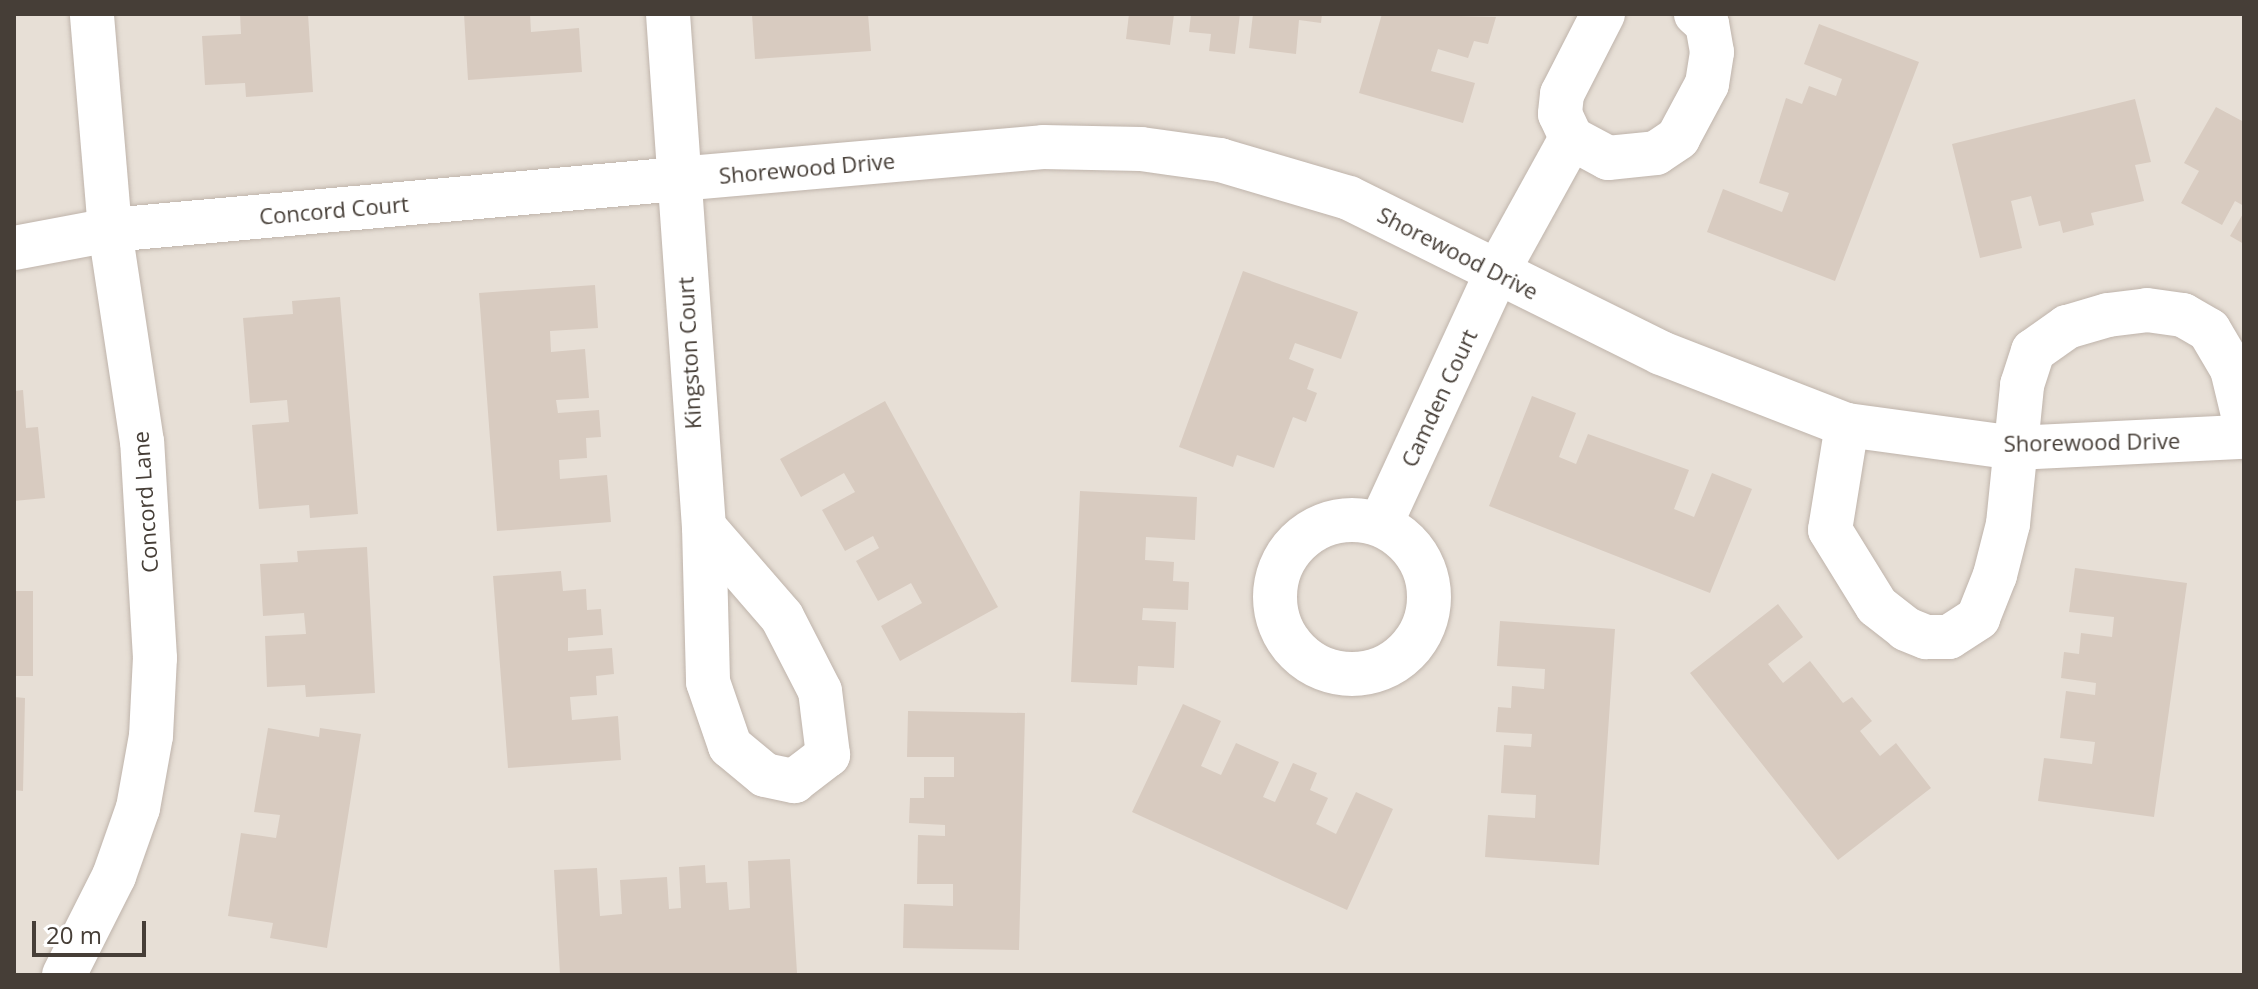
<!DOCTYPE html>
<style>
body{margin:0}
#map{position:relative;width:2258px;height:989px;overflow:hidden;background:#f3eee8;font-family:"Open Sans",sans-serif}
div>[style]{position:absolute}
.residential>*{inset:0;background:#e7dfd6;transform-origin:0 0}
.building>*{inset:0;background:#d8cbc0;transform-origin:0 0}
.roads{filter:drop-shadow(0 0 2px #bfb4ab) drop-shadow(0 0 2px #bfb4ab)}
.minor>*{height:44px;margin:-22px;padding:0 22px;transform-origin:22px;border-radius:22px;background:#fff}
.minor>.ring{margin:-22px;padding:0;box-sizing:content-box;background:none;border:44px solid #fff;border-radius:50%}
span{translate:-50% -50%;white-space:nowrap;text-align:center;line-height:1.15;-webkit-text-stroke:7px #fff;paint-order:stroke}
.street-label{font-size:22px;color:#463e37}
.frame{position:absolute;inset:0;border:16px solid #463e37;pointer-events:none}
.scale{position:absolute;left:32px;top:921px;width:114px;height:36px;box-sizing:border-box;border:4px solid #463e37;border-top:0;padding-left:10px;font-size:24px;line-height:28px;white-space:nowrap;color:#463e37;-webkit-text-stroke:6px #fff;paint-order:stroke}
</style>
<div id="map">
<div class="residential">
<div style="left:14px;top:14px;width:2230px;height:961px"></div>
</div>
<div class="building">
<div style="clip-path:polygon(240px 14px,308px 14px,313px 92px,246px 97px,245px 83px,205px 85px,202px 36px,241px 34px)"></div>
<div style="clip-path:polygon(464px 14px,530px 14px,531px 32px,579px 28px,582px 72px,468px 80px)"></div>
<div style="clip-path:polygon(752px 14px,868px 14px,871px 51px,755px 59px)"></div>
<div style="clip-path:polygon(1129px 14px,1174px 14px,1170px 45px,1126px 39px)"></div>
<div style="clip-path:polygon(1191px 14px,1240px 14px,1235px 54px,1209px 51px,1211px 34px,1189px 32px)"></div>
<div style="clip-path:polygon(1253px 14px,1322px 14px,1321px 23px,1299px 20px,1296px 54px,1249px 48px)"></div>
<div style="clip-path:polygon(1382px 14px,1496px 17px,1488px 44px,1474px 41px,1468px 58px,1438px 49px,1431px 71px,1475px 83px,1463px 123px,1359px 93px)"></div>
<div style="clip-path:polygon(1819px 24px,1919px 62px,1835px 281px,1707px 232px,1723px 189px,1782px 212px,1789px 193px,1759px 183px,1786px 98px,1802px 104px,1809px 86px,1836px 96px,1842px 79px,1804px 64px)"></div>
<div style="clip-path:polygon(2135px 99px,2151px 162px,2135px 165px,2144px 201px,2091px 213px,2094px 225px,2063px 233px,2060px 221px,2039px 226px,2031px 196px,2011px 201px,2022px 248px,1980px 258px,1952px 144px)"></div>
<div style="clip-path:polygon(2216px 107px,2244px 122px,2244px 206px,2235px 201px,2222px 225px,2181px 203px,2199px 171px,2184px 163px)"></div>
<div style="clip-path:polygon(2244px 212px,2244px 244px,2230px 236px)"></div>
<div style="clip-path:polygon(1243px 271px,1358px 312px,1341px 359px,1295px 343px,1289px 359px,1314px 369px,1307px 389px,1317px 393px,1306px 422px,1293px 417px,1274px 468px,1237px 455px,1233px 467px,1179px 447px)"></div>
<div style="clip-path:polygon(595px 285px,598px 328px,550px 331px,551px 352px,585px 349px,589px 398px,556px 400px,558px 413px,599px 410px,601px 437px,586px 438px,587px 458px,559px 460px,560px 479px,607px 475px,611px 522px,497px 531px,479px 293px)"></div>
<div style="clip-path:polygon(340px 297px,358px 514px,310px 518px,309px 505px,259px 509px,252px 425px,289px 422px,287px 400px,250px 403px,243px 318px,293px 314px,292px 301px)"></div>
<div style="clip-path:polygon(23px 390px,26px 428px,38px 427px,45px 498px,14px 501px,14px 391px)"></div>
<div style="clip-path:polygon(1532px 396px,1576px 413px,1559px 457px,1576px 464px,1588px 434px,1689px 470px,1674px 509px,1694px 517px,1712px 473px,1752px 489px,1710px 593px,1489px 506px)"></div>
<div style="clip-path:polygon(885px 401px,998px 607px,900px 661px,881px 626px,922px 603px,911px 583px,878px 601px,856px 561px,879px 548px,873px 536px,845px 551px,822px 510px,855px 492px,844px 473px,801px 497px,780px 459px)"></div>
<div style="clip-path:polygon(1080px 491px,1197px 497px,1195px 540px,1146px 537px,1145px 560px,1174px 562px,1173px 581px,1189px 582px,1188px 610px,1143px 608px,1142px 620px,1176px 622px,1174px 668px,1138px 666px,1137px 685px,1071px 682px)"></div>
<div style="clip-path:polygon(367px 547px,375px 693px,306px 697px,305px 685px,267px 687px,265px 636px,306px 634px,304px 613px,263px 616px,260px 564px,298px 562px,297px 551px)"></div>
<div style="clip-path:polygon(2075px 568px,2187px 583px,2154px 817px,2038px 801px,2044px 758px,2092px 764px,2095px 742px,2060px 738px,2066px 691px,2095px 695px,2096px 683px,2061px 678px,2064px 652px,2079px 654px,2081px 633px,2112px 637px,2114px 617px,2069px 612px)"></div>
<div style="clip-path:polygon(561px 571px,563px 591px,586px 589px,587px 610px,601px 609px,603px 635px,568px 638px,568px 651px,612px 648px,614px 674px,596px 676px,597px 695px,570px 697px,572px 720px,618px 716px,621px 760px,508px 768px,493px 576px)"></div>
<div style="left:14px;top:591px;width:19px;height:85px"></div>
<div style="clip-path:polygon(1778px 604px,1803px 637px,1768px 664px,1783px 683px,1810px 661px,1843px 703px,1852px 697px,1872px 721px,1860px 731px,1880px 756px,1896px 743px,1931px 788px,1838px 860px,1690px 673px)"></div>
<div style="clip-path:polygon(1500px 621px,1615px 629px,1599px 865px,1485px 857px,1488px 815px,1535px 818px,1536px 795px,1501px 793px,1504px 745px,1531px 747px,1532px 734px,1496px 732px,1498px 707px,1511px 708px,1512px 686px,1544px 689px,1545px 669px,1497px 666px)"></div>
<div style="clip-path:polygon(14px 697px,25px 698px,23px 791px,14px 790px)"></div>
<div style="clip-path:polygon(1183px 704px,1221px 721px,1201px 766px,1221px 775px,1236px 743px,1279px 762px,1263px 797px,1275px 802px,1293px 763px,1317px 773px,1310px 790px,1328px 798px,1316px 824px,1336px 834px,1356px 792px,1393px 809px,1347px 910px,1132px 812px)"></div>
<div style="clip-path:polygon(908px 711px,1025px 713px,1019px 950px,903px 948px,904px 904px,953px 906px,953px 884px,917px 884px,918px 835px,945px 836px,945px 825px,909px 823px,910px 798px,924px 798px,924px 777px,954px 777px,954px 757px,907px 757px)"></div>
<div style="clip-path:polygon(268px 728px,319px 737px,320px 728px,361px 734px,327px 948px,270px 938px,273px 923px,228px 916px,241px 833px,276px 838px,280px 815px,254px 812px)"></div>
<div style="clip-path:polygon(790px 859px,797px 973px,560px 975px,554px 870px,597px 868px,600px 916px,622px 914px,620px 880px,667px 877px,669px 909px,681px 908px,679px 867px,705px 865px,706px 883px,727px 882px,729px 910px,750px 908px,748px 861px)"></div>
</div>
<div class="roads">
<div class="minor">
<div style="left:668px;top:14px;width:514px;rotate:85.99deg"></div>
<div style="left:704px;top:527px;width:155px;rotate:88.5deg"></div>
<div style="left:708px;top:682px;width:68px;rotate:71deg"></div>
<div style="left:730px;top:746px;width:45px;rotate:39.6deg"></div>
<div style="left:765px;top:775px;width:30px;rotate:12deg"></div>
<div style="left:794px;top:781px;width:43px;rotate:-37.4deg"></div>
<div style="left:828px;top:755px;width:64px;rotate:-97.1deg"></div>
<div style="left:820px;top:691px;width:83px;rotate:-117.2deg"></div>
<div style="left:782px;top:617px;width:119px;rotate:-130.9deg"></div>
<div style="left:1603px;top:14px;width:90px;rotate:117.1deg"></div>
<div style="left:1562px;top:94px;width:20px;rotate:96deg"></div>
<div style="left:1560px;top:114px;width:26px;rotate:65deg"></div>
<div style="left:1571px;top:138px;width:42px;rotate:28.4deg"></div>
<div style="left:1608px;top:158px;width:48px;rotate:-5.9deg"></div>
<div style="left:1656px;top:153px;width:27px;rotate:-34deg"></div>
<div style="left:1678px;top:138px;width:61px;rotate:-61.8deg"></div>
<div style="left:1707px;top:84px;width:32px;rotate:-81deg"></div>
<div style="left:1712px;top:52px;width:28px;rotate:-100deg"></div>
<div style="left:1707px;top:24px;width:15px;rotate:-138deg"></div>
<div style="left:14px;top:248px;width:98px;rotate:-10.6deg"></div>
<div style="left:110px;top:230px;width:570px;rotate:-5.13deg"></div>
<div style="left:678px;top:179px;width:366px;rotate:-5deg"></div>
<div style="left:1043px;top:147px;width:98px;rotate:1.2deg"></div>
<div style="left:1141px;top:149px;width:80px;rotate:7.9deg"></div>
<div style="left:1220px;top:160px;width:134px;rotate:16.4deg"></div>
<div style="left:1349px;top:198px;width:348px;rotate:26.4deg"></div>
<div style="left:1661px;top:353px;width:199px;rotate:21.2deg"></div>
<div style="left:1847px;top:425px;width:170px;rotate:7.8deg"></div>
<div style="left:2015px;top:448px;width:229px;rotate:-2.8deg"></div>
<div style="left:1847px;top:425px;width:106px;rotate:99.2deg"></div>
<div style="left:1830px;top:530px;width:89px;rotate:58.3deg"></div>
<div style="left:1877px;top:606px;width:37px;rotate:38deg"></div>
<div style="left:1906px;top:629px;width:22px;rotate:22deg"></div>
<div style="left:1926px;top:637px;width:23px"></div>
<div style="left:1949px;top:637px;width:35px;rotate:-33deg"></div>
<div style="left:1978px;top:618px;width:46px;rotate:-68.4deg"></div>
<div style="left:1995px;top:575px;width:53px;rotate:-75.7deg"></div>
<div style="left:2008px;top:524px;width:140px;rotate:-84.2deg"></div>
<div style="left:2022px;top:385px;width:36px;rotate:-72deg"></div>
<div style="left:2033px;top:351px;width:42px;rotate:-35.2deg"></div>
<div style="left:2067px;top:327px;width:43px;rotate:-16.3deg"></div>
<div style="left:2108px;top:315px;width:39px;rotate:-7deg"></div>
<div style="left:2147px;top:310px;width:36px;rotate:8deg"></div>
<div style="left:2183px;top:315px;width:30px;rotate:30deg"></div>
<div style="left:2209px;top:330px;width:45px;rotate:59.5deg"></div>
<div style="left:2232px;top:369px;width:51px;rotate:76.5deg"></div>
<div class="ring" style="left:1275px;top:520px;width:110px;height:110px"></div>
<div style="left:1381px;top:523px;width:274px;rotate:-65.2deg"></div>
<div style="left:1496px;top:274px;width:155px;rotate:-61.1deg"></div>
<div style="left:64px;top:975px;width:111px;rotate:-63.2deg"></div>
<div style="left:114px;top:876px;width:72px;rotate:-70.6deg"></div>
<div style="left:138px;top:808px;width:73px;rotate:-79.8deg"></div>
<div style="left:151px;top:736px;width:78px;rotate:-87.1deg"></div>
<div style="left:155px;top:658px;width:216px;rotate:-93.4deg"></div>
<div style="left:142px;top:442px;width:214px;rotate:-98.6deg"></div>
<div style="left:110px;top:230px;width:217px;rotate:-94.8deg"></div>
</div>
</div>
<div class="street-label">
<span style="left:807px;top:168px;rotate:-5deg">Shorewood Drive</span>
<span style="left:334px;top:210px;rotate:-5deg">Concord Court</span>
<span style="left:1458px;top:253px;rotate:27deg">Shorewood Drive</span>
<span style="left:689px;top:353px;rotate:-93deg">Kingston Court</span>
<span style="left:1439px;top:398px;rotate:-65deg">Camden Court</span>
<span style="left:2092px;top:442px;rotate:-1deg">Shorewood Drive</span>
<span style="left:145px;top:502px;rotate:-94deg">Concord Lane</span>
</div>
<div class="frame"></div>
<div class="scale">20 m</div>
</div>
